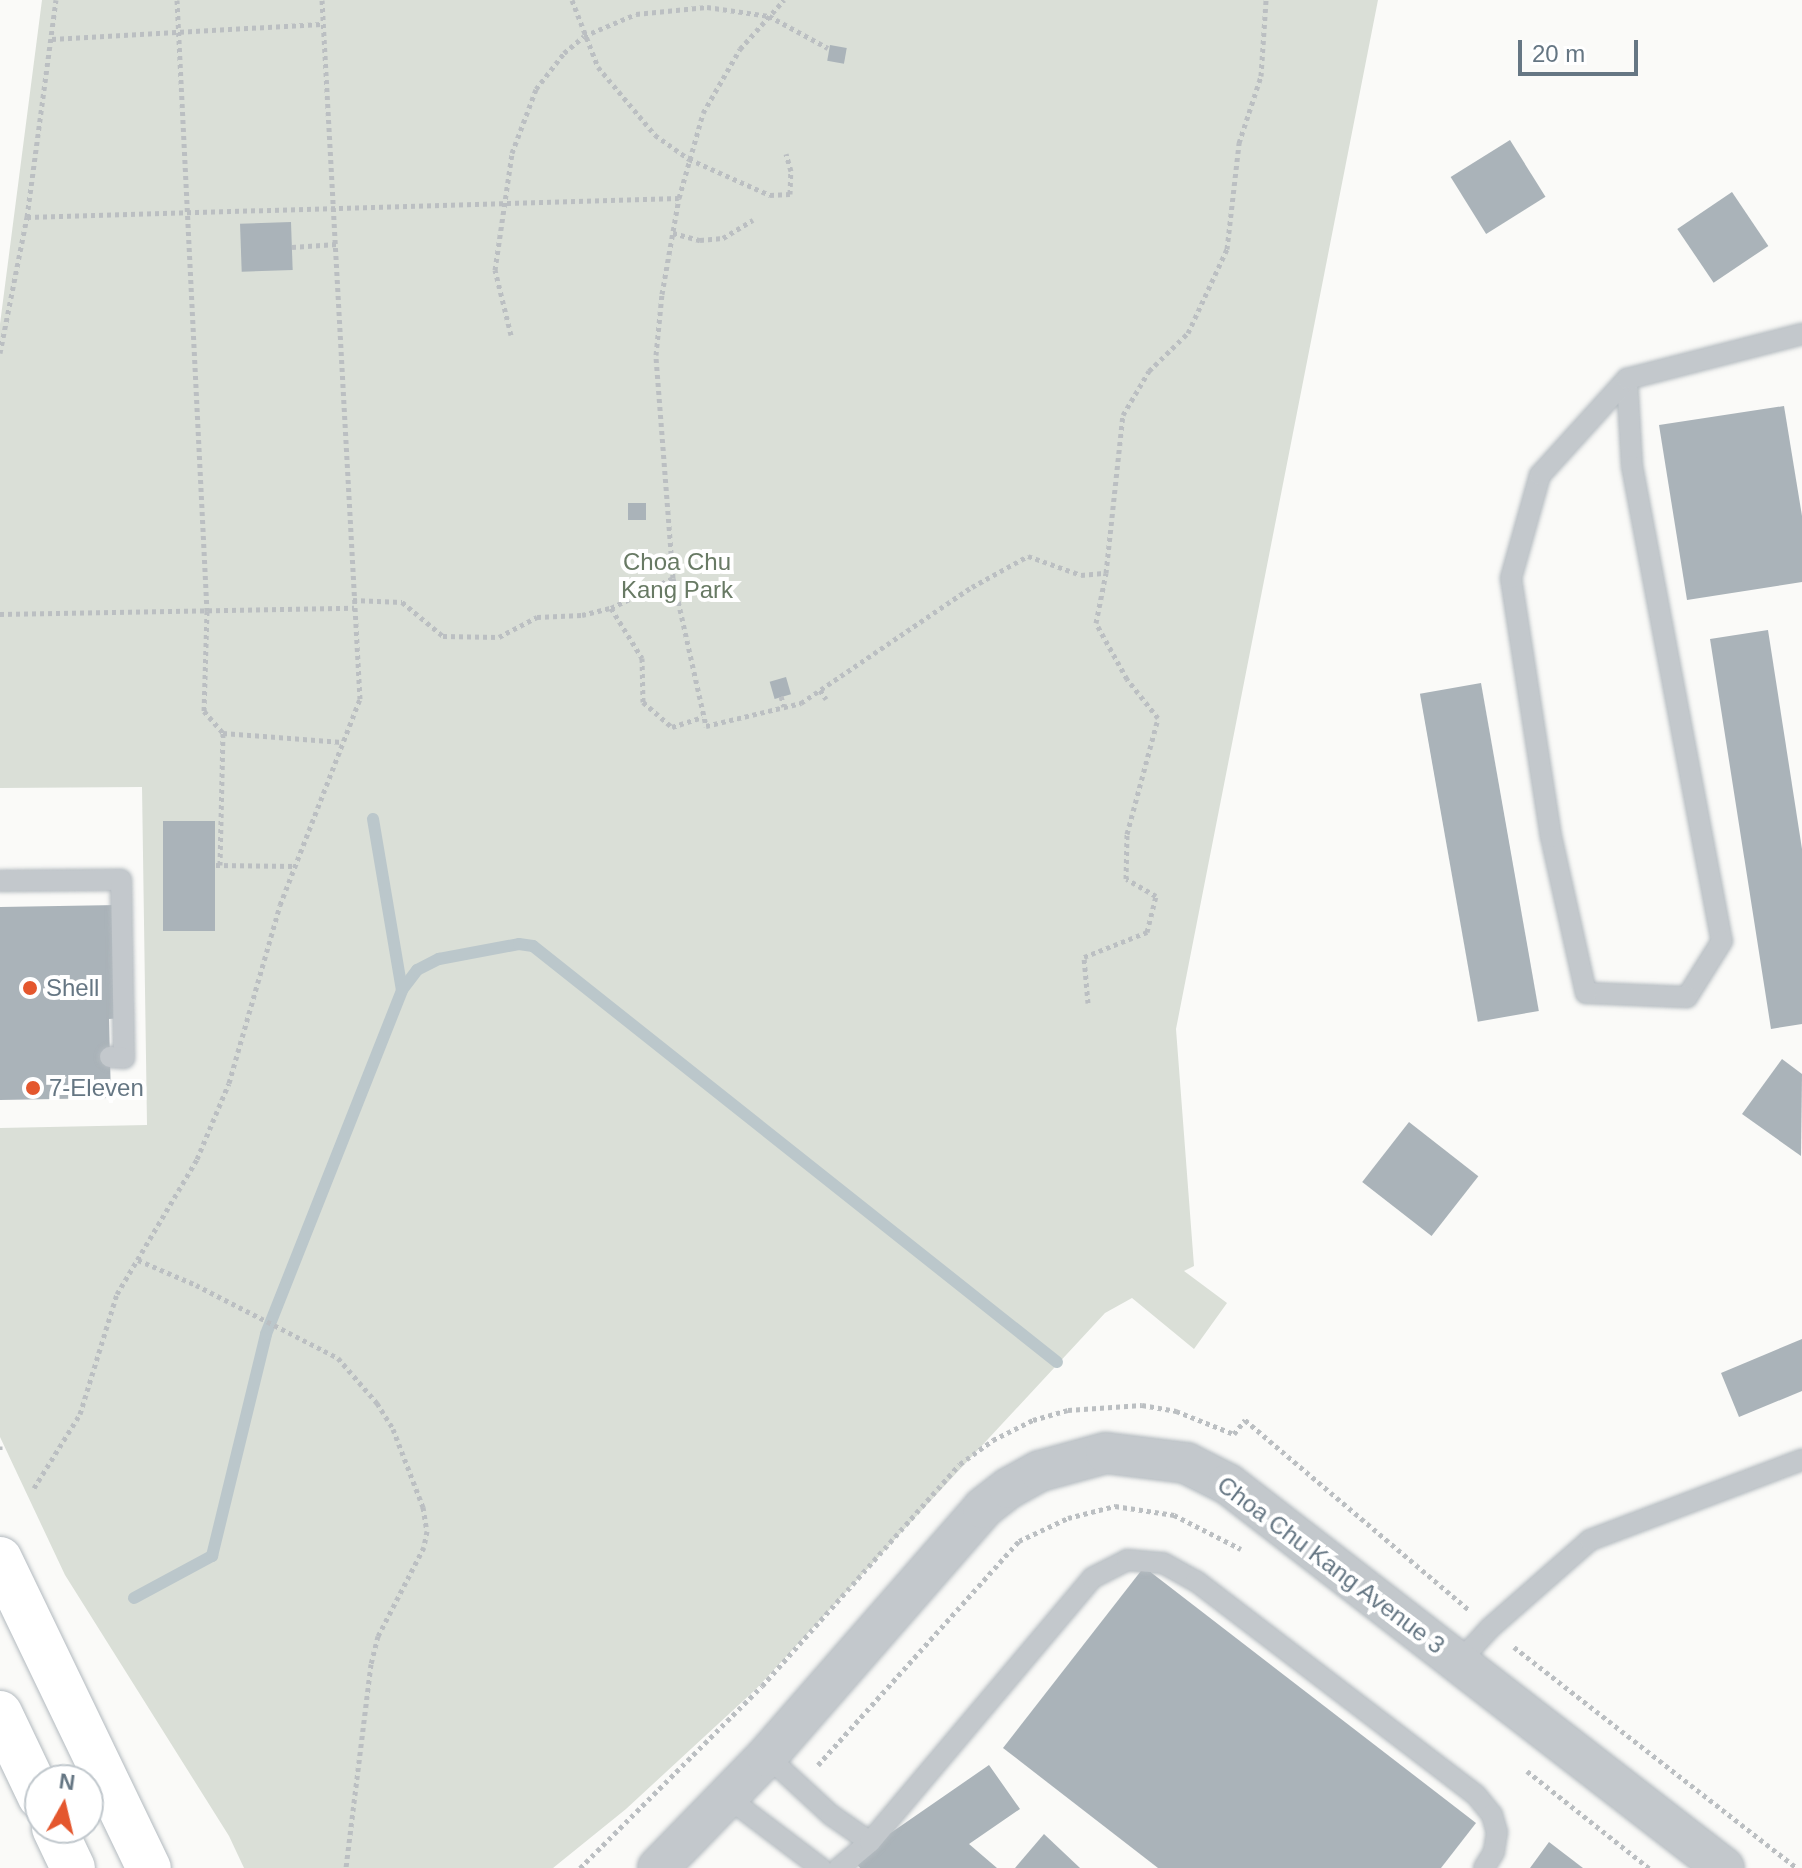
<!DOCTYPE html>
<style>
body{margin:0}
#map{position:relative;width:1802px;height:1868px;overflow:hidden;background:#fafaf8;font-family:Helvetica,sans-serif}
div>[style]{position:absolute}
.green>*{inset:0;background:#dadfd7}
.stream>*{height:12px;margin:-6px;padding:0 6px;transform-origin:6px;border-radius:6px;background:#bbc7cb}
.building>*{inset:0;background:#aab3b9;transform-origin:0 0}
.path>*{height:5px;margin-top:-2.5px;transform-origin:0;background:repeating-linear-gradient(90deg,#bbbfc2 0 4px,transparent 0 8px)}
.roads{filter:drop-shadow(0 0 2px #b3babf) drop-shadow(0 0 2px #b3babf)}
.service>*{height:20px;margin:-10px;padding:0 10px;transform-origin:10px;border-radius:10px;background:#c3c8cc}
.minor>*{height:40px;margin:-20px;padding:0 20px;transform-origin:20px;border-radius:20px;background:#c3c8cc}
.secondary>*{height:44px;margin:-22px;padding:0 22px;transform-origin:22px;border-radius:22px;background:#fff}
.dots>*{width:22px;height:22px;translate:-50% -50%;box-sizing:border-box;border:4px solid #fff;border-radius:50%}
span{translate:-50% -50%;white-space:nowrap;text-align:center;line-height:1.15;-webkit-text-stroke:8px #fff;paint-order:stroke}
.park-label{font-size:24px;color:#687a64}
.poi-label{font-size:24px;color:#657683}
.left{translate:0 -50%;text-align:left}
.street-label{font-size:24px;color:#657683}
.north{position:absolute;left:24px;top:1764px;width:80px;height:80px;box-sizing:border-box;background:#fff;border:2px solid #c1c8cd;border-radius:50%;rotate:8deg;font-size:22px;font-weight:700;line-height:32px;text-align:center;color:#657683}
.north::after{content:'';display:block;margin:auto;width:28px;height:36px;background:#e4572e;clip-path:polygon(50% 0,100% 100%,50% 72%,0 100%)}
.scale{position:absolute;left:1518px;top:40px;width:120px;height:36px;box-sizing:border-box;border:4px solid #657683;border-top:0;padding-left:10px;font-size:24px;line-height:28px;white-space:nowrap;color:#657683;-webkit-text-stroke:6px #fff;paint-order:stroke}
</style>
<div id="map">
<div class="green">
<div style="clip-path:polygon(42px 0,1378px 0,1176px 1029px,1194px 1266px,1184px 1271px,1227px 1303px,1194px 1349px,1132px 1298px,1105px 1313px,756px 1689px,626px 1809px,553px 1868px,244px 1868px,229px 1836px,65px 1575px,0 1437px,0 1128px,147px 1125px,142px 787px,0 788px,0 324px)"></div>
</div>
<div class="stream">
<div style="left:373px;top:819px;width:173px;rotate:80.4deg"></div>
<div style="left:134px;top:1598px;width:89px;rotate:-28.3deg"></div>
<div style="left:212px;top:1556px;width:228px;rotate:-76.3deg"></div>
<div style="left:266px;top:1334px;width:370px;rotate:-68.4deg"></div>
<div style="left:402px;top:990px;width:25px;rotate:-53deg"></div>
<div style="left:417px;top:970px;width:25px;rotate:-27deg"></div>
<div style="left:439px;top:959px;width:81px;rotate:-10.6deg"></div>
<div style="left:519px;top:944px;width:14px;rotate:8deg"></div>
<div style="left:533px;top:946px;width:669px;rotate:38.45deg"></div>
</div>
<div class="building">
<div style="left:830px;top:45px;width:17px;height:16px;rotate:10deg"></div>
<div style="left:1510px;top:140px;width:67px;height:70px;rotate:58deg"></div>
<div style="left:1732px;top:192px;width:65px;height:66px;rotate:56deg"></div>
<div style="left:291px;top:222px;width:48px;height:51px;rotate:88deg"></div>
<div style="clip-path:polygon(1784px 406px,1802px 516px,1802px 582px,1687px 600px,1659px 425px)"></div>
<div style="left:628px;top:503px;width:18px;height:17px"></div>
<div style="clip-path:polygon(1768px 630px,1802px 849px,1802px 1024px,1771px 1029px,1710px 639px)"></div>
<div style="left:786px;top:677px;width:18px;height:17px;rotate:74deg"></div>
<div style="left:1481px;top:683px;width:333px;height:62px;rotate:80deg"></div>
<div style="left:163px;top:821px;width:52px;height:110px"></div>
<div style="clip-path:polygon(118px 905px,121px 1018px,109px 1019px,111px 1098px,0 1100px,0 907px)"></div>
<div style="clip-path:polygon(1782px 1059px,1802px 1074px,1801px 1156px,1742px 1114px)"></div>
<div style="left:1409px;top:1122px;width:88px;height:76px;rotate:38deg"></div>
<div style="clip-path:polygon(1802px 1339px,1802px 1391px,1739px 1417px,1721px 1373px)"></div>
<div style="clip-path:polygon(1144px 1567px,1476px 1823px,1441px 1868px,1158px 1868px,1003px 1748px)"></div>
<div style="clip-path:polygon(989px 1765px,1020px 1809px,969px 1844px,997px 1868px,860px 1868px,853px 1859px)"></div>
<div style="clip-path:polygon(1044px 1834px,1080px 1868px,1015px 1868px)"></div>
<div style="clip-path:polygon(1549px 1842px,1583px 1868px,1530px 1868px)"></div>
</div>
<div class="path">
<div style="left:177px;top:0;width:612px;rotate:87.19deg"></div>
<div style="left:207px;top:611px;width:100px;rotate:91.7deg"></div>
<div style="left:204px;top:711px;width:29px;rotate:49deg"></div>
<div style="left:223px;top:733px;width:119px;rotate:4.3deg"></div>
<div style="left:572px;top:0;width:72px;rotate:68.8deg"></div>
<div style="left:598px;top:67px;width:89px;rotate:50deg"></div>
<div style="left:655px;top:135px;width:42px;rotate:35.2deg"></div>
<div style="left:689px;top:159px;width:89px;rotate:24deg"></div>
<div style="left:770px;top:195px;width:20px;rotate:-3deg"></div>
<div style="left:790px;top:194px;width:23px;rotate:-88deg"></div>
<div style="left:791px;top:171px;width:18px;rotate:-106deg"></div>
<div style="left:52px;top:39px;width:270px;rotate:-3.2deg"></div>
<div style="left:27px;top:217px;width:652px;rotate:-1.67deg"></div>
<div style="left:673px;top:233px;width:28px;rotate:15deg"></div>
<div style="left:700px;top:240px;width:23px;rotate:-5deg"></div>
<div style="left:723px;top:238px;width:35px;rotate:-31deg"></div>
<div style="left:292px;top:247px;width:45px;rotate:-3.8deg"></div>
<div style="left:511px;top:335px;width:67px;rotate:-103.8deg"></div>
<div style="left:495px;top:270px;width:118px;rotate:-81.7deg"></div>
<div style="left:512px;top:153px;width:68px;rotate:-69.4deg"></div>
<div style="left:536px;top:89px;width:46px;rotate:-52.1deg"></div>
<div style="left:564px;top:53px;width:26px;rotate:-40deg"></div>
<div style="left:584px;top:36px;width:56px;rotate:-22.9deg"></div>
<div style="left:636px;top:14px;width:71px;rotate:-5.6deg"></div>
<div style="left:707px;top:7px;width:63px;rotate:8.3deg"></div>
<div style="left:769px;top:16px;width:67px;rotate:28.5deg"></div>
<div style="left:0;top:353px;width:139px;rotate:-78.8deg"></div>
<div style="left:27px;top:217px;width:219px;rotate:-82.4deg"></div>
<div style="left:673px;top:578px;width:152px;rotate:77.4deg"></div>
<div style="left:706px;top:726px;width:98px;rotate:-13.6deg"></div>
<div style="left:801px;top:703px;width:207px;rotate:-34.2deg"></div>
<div style="left:972px;top:587px;width:64px;rotate:-29deg"></div>
<div style="left:1028px;top:556px;width:56px;rotate:19.7deg"></div>
<div style="left:1081px;top:575px;width:25px;rotate:-5deg"></div>
<div style="left:353px;top:600px;width:49px;rotate:2.3deg"></div>
<div style="left:402px;top:602px;width:53px;rotate:39.7deg"></div>
<div style="left:443px;top:636px;width:56px;rotate:1deg"></div>
<div style="left:499px;top:637px;width:43px;rotate:-27.8deg"></div>
<div style="left:537px;top:617px;width:45px;rotate:-2.5deg"></div>
<div style="left:582px;top:615px;width:30px;rotate:-14deg"></div>
<div style="left:611px;top:608px;width:69px;rotate:-25.8deg"></div>
<div style="left:673px;top:578px;width:224px;rotate:-94.4deg"></div>
<div style="left:656px;top:355px;width:61px;rotate:-84.4deg"></div>
<div style="left:662px;top:294px;width:97px;rotate:-80deg"></div>
<div style="left:679px;top:198px;width:88px;rotate:-74.2deg"></div>
<div style="left:703px;top:113px;width:74px;rotate:-60deg"></div>
<div style="left:740px;top:49px;width:66px;rotate:-48.1deg"></div>
<div style="left:611px;top:608px;width:59px;rotate:58.2deg"></div>
<div style="left:642px;top:658px;width:44px;rotate:88.7deg"></div>
<div style="left:643px;top:702px;width:38px;rotate:41deg"></div>
<div style="left:672px;top:727px;width:32px;rotate:-18deg"></div>
<div style="left:0;top:614px;width:354px;rotate:-1deg"></div>
<div style="left:820px;top:690px;width:11px;rotate:56deg"></div>
<div style="left:781px;top:696px;width:11px;rotate:75deg"></div>
<div style="left:216px;top:865px;width:80px;rotate:0.7deg"></div>
<div style="left:220px;top:865px;width:132px;rotate:-88.7deg"></div>
<div style="left:1088px;top:1003px;width:46px;rotate:-95deg"></div>
<div style="left:1084px;top:957px;width:68px;rotate:-21.6deg"></div>
<div style="left:1147px;top:932px;width:37px;rotate:-76deg"></div>
<div style="left:1156px;top:896px;width:34px;rotate:-150deg"></div>
<div style="left:1126px;top:879px;width:45px;rotate:-88.7deg"></div>
<div style="left:1127px;top:834px;width:120px;rotate:-75deg"></div>
<div style="left:1158px;top:718px;width:50px;rotate:-128.5deg"></div>
<div style="left:1127px;top:679px;width:64px;rotate:-119deg"></div>
<div style="left:1096px;top:623px;width:51px;rotate:-78.7deg"></div>
<div style="left:1106px;top:573px;width:159px;rotate:-83.9deg"></div>
<div style="left:1123px;top:415px;width:51px;rotate:-59.4deg"></div>
<div style="left:1149px;top:371px;width:54px;rotate:-44.3deg"></div>
<div style="left:1188px;top:333px;width:93px;rotate:-65.1deg"></div>
<div style="left:1227px;top:249px;width:107px;rotate:-83.5deg"></div>
<div style="left:1239px;top:143px;width:71px;rotate:-71.8deg"></div>
<div style="left:1261px;top:76px;width:76px;rotate:-86.2deg"></div>
<div style="left:138px;top:1260px;width:63px;rotate:23.3deg"></div>
<div style="left:196px;top:1285px;width:160px;rotate:27.2deg"></div>
<div style="left:338px;top:1358px;width:60px;rotate:49.1deg"></div>
<div style="left:377px;top:1403px;width:31px;rotate:58deg"></div>
<div style="left:393px;top:1429px;width:84px;rotate:69deg"></div>
<div style="left:423px;top:1507px;width:24px;rotate:81deg"></div>
<div style="left:427px;top:1531px;width:16px;rotate:101deg"></div>
<div style="left:424px;top:1547px;width:100px;rotate:117.3deg"></div>
<div style="left:378px;top:1636px;width:29px;rotate:104deg"></div>
<div style="left:371px;top:1664px;width:206px;rotate:97deg"></div>
<div style="left:0;top:1446px;width:4px;rotate:90deg"></div>
<div style="left:34px;top:1488px;width:87px;rotate:-58.1deg"></div>
<div style="left:80px;top:1414px;width:126px;rotate:-72.9deg"></div>
<div style="left:117px;top:1294px;width:157px;rotate:-59.3deg"></div>
<div style="left:197px;top:1159px;width:82px;rotate:-67.2deg"></div>
<div style="left:229px;top:1083px;width:185px;rotate:-74deg"></div>
<div style="left:280px;top:905px;width:221px;rotate:-68.8deg"></div>
<div style="left:360px;top:699px;width:700px;rotate:-93.11deg"></div>
<div style="left:1514px;top:1647px;width:359px;rotate:38deg"></div>
<div style="left:818px;top:1765px;width:301px;rotate:-48.1deg"></div>
<div style="left:1019px;top:1541px;width:54px;rotate:-25.1deg"></div>
<div style="left:1068px;top:1518px;width:49px;rotate:-14.3deg"></div>
<div style="left:1115px;top:1506px;width:60px;rotate:8.7deg"></div>
<div style="left:1174px;top:1515px;width:75px;rotate:26.9deg"></div>
<div style="left:1527px;top:1771px;width:156px;rotate:38.5deg"></div>
<div style="left:580px;top:1868px;width:257px;rotate:-45deg"></div>
<div style="left:762px;top:1686px;width:297px;rotate:-48.3deg"></div>
<div style="left:960px;top:1464px;width:41px;rotate:-36deg"></div>
<div style="left:993px;top:1440px;width:45px;rotate:-26.6deg"></div>
<div style="left:1033px;top:1420px;width:36px;rotate:-16deg"></div>
<div style="left:1068px;top:1410px;width:74px;rotate:-3.9deg"></div>
<div style="left:1142px;top:1405px;width:35px;rotate:10deg"></div>
<div style="left:1176px;top:1411px;width:62px;rotate:21.6deg"></div>
<div style="left:1234px;top:1434px;width:18px;rotate:-52deg"></div>
<div style="left:1245px;top:1420px;width:294px;rotate:40.3deg"></div>
</div>
<div class="roads">
<div class="service">
<div style="left:1627px;top:379px;width:87px;rotate:86.7deg"></div>
<div style="left:1632px;top:466px;width:483px;rotate:79.3deg"></div>
<div style="left:1722px;top:941px;width:66px;rotate:122deg"></div>
<div style="left:1687px;top:997px;width:101px;rotate:-177.7deg"></div>
<div style="left:1586px;top:993px;width:160px;rotate:-102.6deg"></div>
<div style="left:1551px;top:837px;width:262px;rotate:-98.8deg"></div>
<div style="left:1511px;top:578px;width:107px;rotate:-74.3deg"></div>
<div style="left:1540px;top:475px;width:130px;rotate:-47.8deg"></div>
<div style="left:1627px;top:379px;width:181px;rotate:-14.4deg"></div>
<div style="left:0;top:881px;width:121px;rotate:-0.5deg"></div>
<div style="left:121px;top:880px;width:178px;rotate:89deg"></div>
<div style="left:124px;top:1058px;width:14px;rotate:-176deg"></div>
<div style="left:1459px;top:1662px;width:46px;rotate:-47.6deg"></div>
<div style="left:1490px;top:1628px;width:133px;rotate:-41.3deg"></div>
<div style="left:1590px;top:1540px;width:227px;rotate:-20.7deg"></div>
<div style="left:767px;top:1756px;width:87px;rotate:42.7deg"></div>
<div style="left:831px;top:1815px;width:47px;rotate:34.7deg"></div>
<div style="left:727px;top:1797px;width:118px;rotate:37.1deg"></div>
<div style="left:839px;top:1868px;width:40px;rotate:-40deg"></div>
<div style="left:870px;top:1842px;width:345px;rotate:-49.9deg"></div>
<div style="left:1092px;top:1578px;width:39px;rotate:-27deg"></div>
<div style="left:1127px;top:1560px;width:36px;rotate:5deg"></div>
<div style="left:1163px;top:1563px;width:38px;rotate:29deg"></div>
<div style="left:1196px;top:1581px;width:352px;rotate:37.4deg"></div>
<div style="left:1476px;top:1795px;width:26px;rotate:51deg"></div>
<div style="left:1492px;top:1815px;width:18px;rotate:74deg"></div>
<div style="left:1497px;top:1832px;width:20px;rotate:99deg"></div>
<div style="left:1494px;top:1852px;width:19px;rotate:122deg"></div>
</div>
<div class="minor">
<div style="left:658px;top:1868px;width:156px;rotate:-45.8deg"></div>
<div style="left:767px;top:1756px;width:329px;rotate:-48.9deg"></div>
<div style="left:983px;top:1508px;width:33px;rotate:-38deg"></div>
<div style="left:1009px;top:1488px;width:35px;rotate:-29deg"></div>
<div style="left:1040px;top:1471px;width:68px;rotate:-15.3deg"></div>
<div style="left:1106px;top:1453px;width:81px;rotate:7.1deg"></div>
<div style="left:1186px;top:1463px;width:47px;rotate:26.6deg"></div>
<div style="left:1228px;top:1484px;width:627px;rotate:37.75deg"></div>
</div>
<div class="secondary">
<div style="left:0;top:1559px;width:343px;rotate:64.3deg"></div>
<div style="left:0;top:1713px;width:93px;rotate:64.5deg"></div>
<div style="left:54px;top:1828px;width:44px;rotate:64.6deg"></div>
</div>
</div>
<div class="dots">
<div style="left:30px;top:988px;background:#e4572e"></div>
<div style="left:33px;top:1088px;background:#e4572e"></div>
</div>
<div class="park-label">
<span style="left:677px;top:576px">Choa Chu<br>Kang Park</span>
</div>
<div class="poi-label">
<span class="left" style="left:46px;top:988px">Shell</span>
<span class="left" style="left:49px;top:1088px">7-Eleven</span>
</div>
<div class="street-label">
<span style="left:1331px;top:1565px;rotate:37deg">Choa Chu Kang Avenue 3</span>
</div>
<div class="north">N</div>
<div class="scale">20 m</div>
</div>
